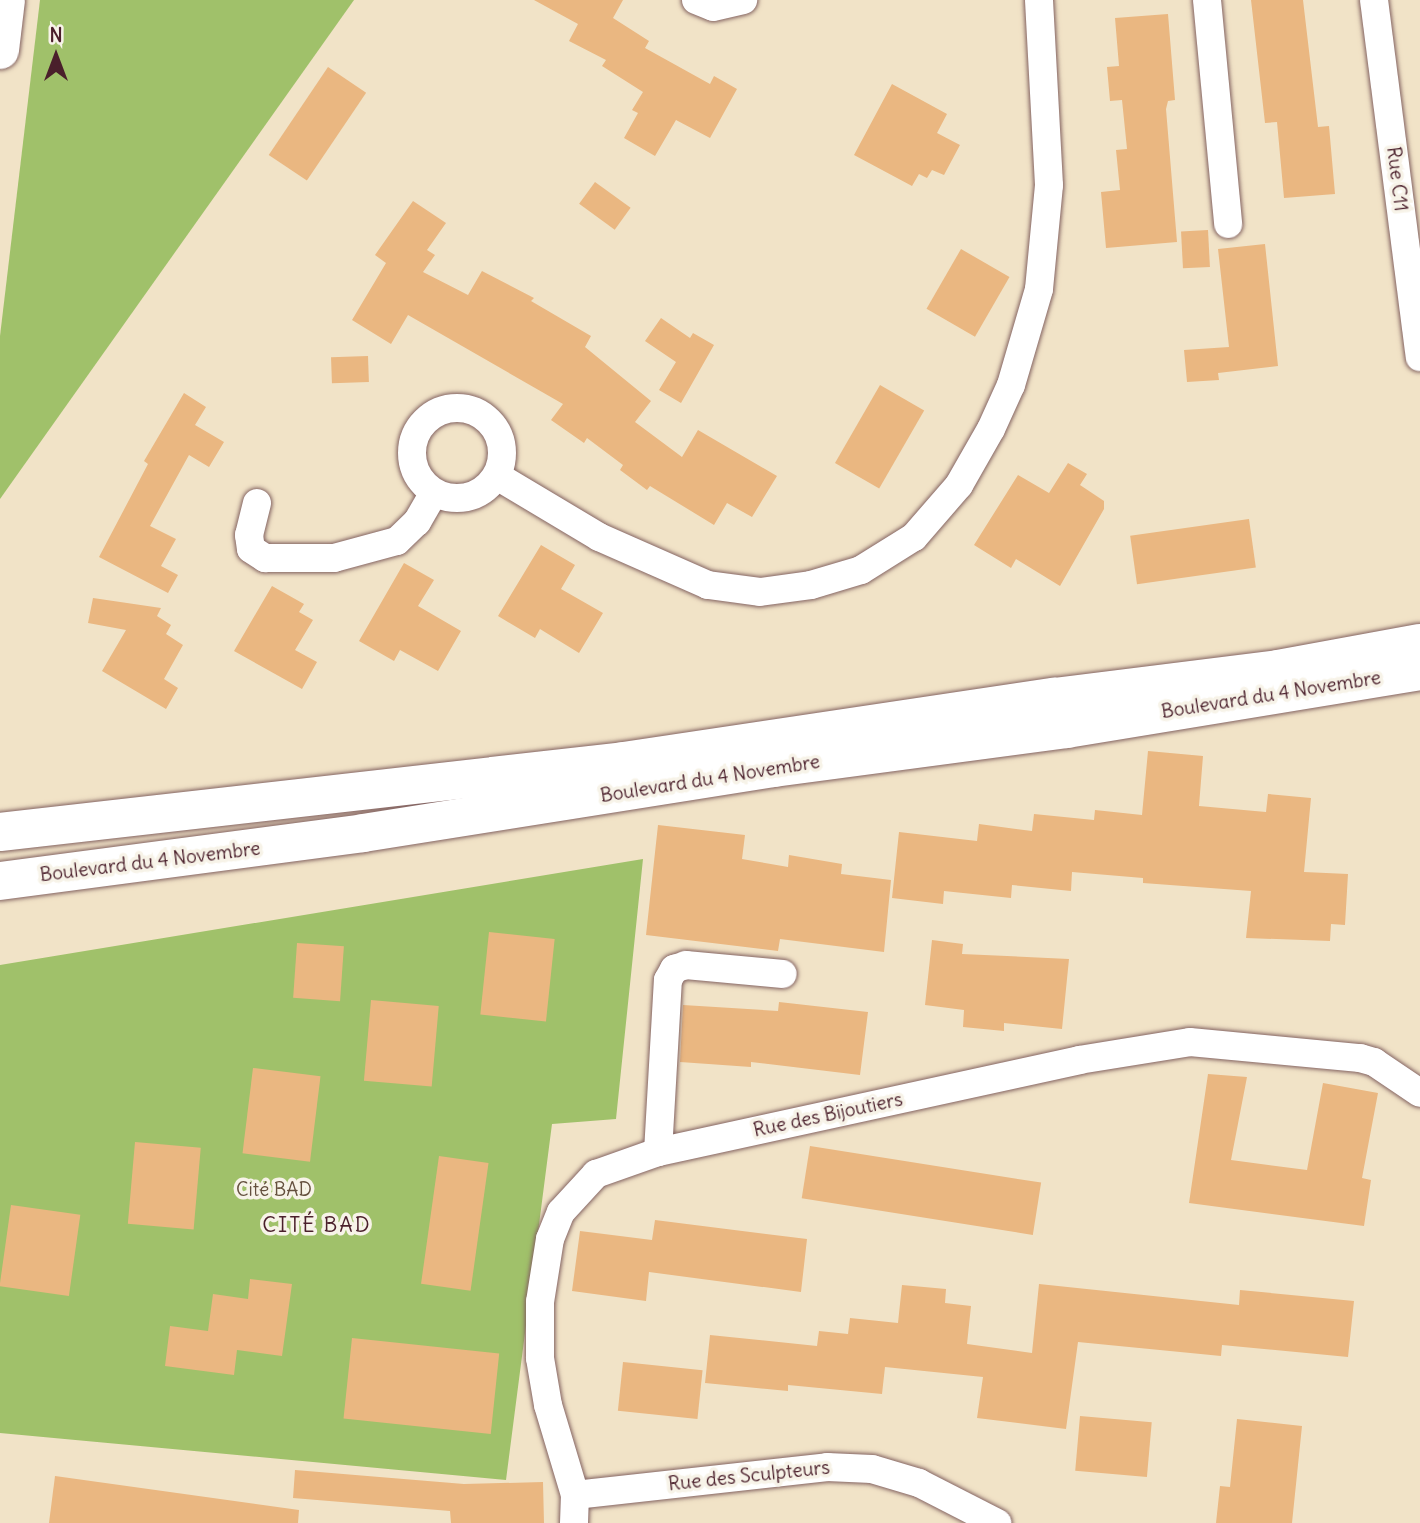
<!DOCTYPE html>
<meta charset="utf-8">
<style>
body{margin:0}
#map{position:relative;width:1420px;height:1523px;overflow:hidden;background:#f1e3c7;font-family:Delius,sans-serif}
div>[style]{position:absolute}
.green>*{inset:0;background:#a0c16a}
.building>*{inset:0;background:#eab781;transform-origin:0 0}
.roads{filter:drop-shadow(0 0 2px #846462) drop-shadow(0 0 2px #846462)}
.minor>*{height:28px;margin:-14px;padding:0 14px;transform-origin:14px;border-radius:14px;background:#fff}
.minor>.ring{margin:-14px;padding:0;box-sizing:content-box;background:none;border:28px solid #fff;border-radius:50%}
.secondary>*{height:38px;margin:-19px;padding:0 19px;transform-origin:19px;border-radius:19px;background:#fff}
.primary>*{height:38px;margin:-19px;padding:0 19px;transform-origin:19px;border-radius:19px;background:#fff}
span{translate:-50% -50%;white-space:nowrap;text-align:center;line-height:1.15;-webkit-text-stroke:7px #f7f3e8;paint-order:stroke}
.street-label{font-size:19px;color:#4a1f2b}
.park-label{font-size:19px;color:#64503e}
.neighbourhood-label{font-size:21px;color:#4a1f2b;letter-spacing:2px}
.north{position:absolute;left:21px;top:21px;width:70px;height:70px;-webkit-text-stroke:5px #f7f3e8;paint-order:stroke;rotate:0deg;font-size:19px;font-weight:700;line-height:28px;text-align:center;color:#4a1f2b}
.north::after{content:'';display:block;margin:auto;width:24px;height:32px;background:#4a1f2b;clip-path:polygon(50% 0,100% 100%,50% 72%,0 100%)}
</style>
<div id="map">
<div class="green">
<div style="clip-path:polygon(40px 0,354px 0,0 499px,0 336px)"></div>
<div style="clip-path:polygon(643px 859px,616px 1119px,552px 1124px,506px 1480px,0 1433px,0 965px)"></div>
</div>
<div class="building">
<div style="clip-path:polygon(534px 0,623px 0,613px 18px,649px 41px,645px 48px,710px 84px,714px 76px,737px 89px,710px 138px,676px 120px,655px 156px,624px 138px,638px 113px,632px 110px,643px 92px,602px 66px,606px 60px,569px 41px,578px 24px)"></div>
<div style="clip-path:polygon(1251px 0,1303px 0,1318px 127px,1329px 126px,1335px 194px,1284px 198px,1277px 122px,1265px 123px)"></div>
<div style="clip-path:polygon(1168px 14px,1175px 100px,1168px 101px,1166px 109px,1177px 242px,1106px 248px,1101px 192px,1120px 190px,1116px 150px,1127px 149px,1122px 100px,1110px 101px,1107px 67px,1119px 66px,1115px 18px)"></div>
<div style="left:328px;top:67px;width:46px;height:106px;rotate:34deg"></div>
<div style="clip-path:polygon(892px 84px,947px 114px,937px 133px,960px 145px,944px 175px,932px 170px,927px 178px,919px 174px,912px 186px,854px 155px)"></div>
<div style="left:595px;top:182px;width:44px;height:27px;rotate:36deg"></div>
<div style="clip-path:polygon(413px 201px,446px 223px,427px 250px,435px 255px,423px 272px,468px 295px,482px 271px,534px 298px,531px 301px,591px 336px,585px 347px,651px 401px,635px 422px,682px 457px,698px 430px,777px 476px,752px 517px,727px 503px,714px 525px,650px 486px,647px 490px,620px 470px,623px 465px,587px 438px,584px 443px,551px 420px,563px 404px,408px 315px,391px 344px,352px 320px,386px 263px,375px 255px)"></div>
<div style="left:1208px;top:230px;width:37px;height:27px;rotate:87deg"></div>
<div style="clip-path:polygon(1265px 244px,1278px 366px,1218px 373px,1219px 380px,1187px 382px,1184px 350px,1229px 347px,1218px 249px)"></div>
<div style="left:961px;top:249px;width:56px;height:69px;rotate:30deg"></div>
<div style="clip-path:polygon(661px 318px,690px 338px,693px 333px,714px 345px,681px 403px,659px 390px,676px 362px,645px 341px)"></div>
<div style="left:368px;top:356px;width:26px;height:37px;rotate:88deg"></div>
<div style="left:880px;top:385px;width:51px;height:90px;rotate:30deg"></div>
<div style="clip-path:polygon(184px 393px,206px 407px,195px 425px,224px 442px,209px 467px,189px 455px,150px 526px,176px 539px,161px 566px,178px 575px,168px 593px,99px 557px,148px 464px,144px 461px)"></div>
<div style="clip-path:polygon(1068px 463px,1087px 474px,1080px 485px,1104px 501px,1104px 509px,1060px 586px,1016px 559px,1011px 568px,974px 545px,1018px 475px,1049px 493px)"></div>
<div style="left:1249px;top:519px;width:49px;height:120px;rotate:82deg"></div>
<div style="clip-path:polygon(541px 545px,575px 565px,561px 589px,603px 613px,579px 653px,540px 629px,535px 638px,498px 616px)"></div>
<div style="clip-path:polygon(404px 563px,434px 580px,418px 606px,461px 631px,438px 671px,400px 650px,394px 661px,359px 641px)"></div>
<div style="clip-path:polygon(272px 586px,304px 604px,299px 612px,313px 620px,295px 650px,317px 662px,302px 689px,234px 651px)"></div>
<div style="clip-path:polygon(93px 598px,161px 608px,157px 616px,171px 625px,166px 634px,183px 645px,164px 679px,178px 688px,166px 709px,102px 671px,126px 630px,88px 623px)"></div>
<div style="clip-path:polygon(1148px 751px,1203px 756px,1199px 806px,1266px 812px,1268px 794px,1311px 798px,1304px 872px,1348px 874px,1345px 925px,1331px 924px,1330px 941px,1246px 938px,1251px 891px,1143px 883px,1143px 878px,1072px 872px,1071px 891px,1012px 885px,1011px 898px,944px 891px,943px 904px,892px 898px,899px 832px,977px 841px,979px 824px,1032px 831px,1034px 814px,1094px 820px,1095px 810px,1142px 815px)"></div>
<div style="clip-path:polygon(658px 825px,745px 835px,742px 859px,788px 867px,789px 855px,842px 864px,841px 874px,891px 880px,884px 952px,780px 939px,778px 951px,646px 935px)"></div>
<div style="left:489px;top:932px;width:66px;height:83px;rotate:6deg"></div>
<div style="clip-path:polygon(932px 940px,963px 944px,962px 954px,1069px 959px,1062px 1029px,1004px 1023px,1004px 1031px,963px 1027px,964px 1010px,925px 1005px)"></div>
<div style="left:297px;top:943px;width:47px;height:55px;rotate:4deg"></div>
<div style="left:371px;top:1000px;width:68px;height:81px;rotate:5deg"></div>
<div style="clip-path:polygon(779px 1002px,868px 1012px,860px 1075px,751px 1062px,751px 1067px,680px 1062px,683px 1005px,778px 1011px)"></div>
<div style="left:253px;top:1068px;width:68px;height:86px;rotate:7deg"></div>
<div style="clip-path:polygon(1208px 1074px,1247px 1077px,1231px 1160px,1307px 1170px,1323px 1083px,1378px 1093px,1362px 1178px,1371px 1180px,1364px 1226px,1189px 1203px)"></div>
<div style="left:135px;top:1142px;width:66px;height:82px;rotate:5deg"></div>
<div style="left:810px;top:1146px;width:234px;height:53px;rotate:9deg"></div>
<div style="left:439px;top:1156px;width:50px;height:129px;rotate:8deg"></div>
<div style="left:11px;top:1205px;width:70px;height:82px;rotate:8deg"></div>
<div style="clip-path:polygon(655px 1220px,807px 1239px,801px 1292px,649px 1272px,646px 1301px,572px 1291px,580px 1231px,652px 1240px)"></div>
<div style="clip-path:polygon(250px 1279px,292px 1284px,282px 1356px,237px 1350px,234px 1375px,165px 1366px,170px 1326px,208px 1331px,213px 1294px,248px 1299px)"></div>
<div style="clip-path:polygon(1039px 1284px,1239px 1305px,1240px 1290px,1354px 1301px,1348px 1357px,1222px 1345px,1221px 1356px,1078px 1342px,1066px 1429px,977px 1418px,983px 1377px,885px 1367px,882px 1394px,788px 1385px,788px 1391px,705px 1383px,710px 1335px,817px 1346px,819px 1331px,848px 1334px,850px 1318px,898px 1323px,902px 1285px,946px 1289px,945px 1303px,971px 1306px,967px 1344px,1032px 1353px)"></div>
<div style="left:352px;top:1338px;width:148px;height:81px;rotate:6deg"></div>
<div style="left:623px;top:1362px;width:80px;height:49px;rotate:6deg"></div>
<div style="left:1080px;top:1416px;width:72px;height:55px;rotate:5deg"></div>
<div style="clip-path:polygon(1237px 1419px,1302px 1426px,1292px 1523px,1216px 1523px,1220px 1486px,1230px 1487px)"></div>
<div style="clip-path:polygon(295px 1470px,464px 1484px,543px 1482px,544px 1523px,451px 1523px,450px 1511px,293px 1498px)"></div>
<div style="clip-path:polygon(55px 1476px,299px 1510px,298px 1523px,49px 1523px)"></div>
</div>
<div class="roads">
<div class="minor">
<div style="left:696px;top:0;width:18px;rotate:22deg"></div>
<div style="left:713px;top:7px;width:31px;rotate:-13deg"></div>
<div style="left:1207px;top:0;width:225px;rotate:84.6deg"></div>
<div style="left:1374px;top:0;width:360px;rotate:82.7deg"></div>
<div class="ring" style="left:412px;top:408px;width:62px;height:62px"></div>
<div style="left:497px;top:476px;width:119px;rotate:30.9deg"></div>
<div style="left:599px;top:537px;width:119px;rotate:23.8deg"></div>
<div style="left:708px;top:585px;width:52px;rotate:7.7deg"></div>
<div style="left:760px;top:592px;width:51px;rotate:-7.8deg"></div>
<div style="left:811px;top:585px;width:52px;rotate:-16.7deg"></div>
<div style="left:861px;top:570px;width:62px;rotate:-31.9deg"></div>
<div style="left:914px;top:537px;width:69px;rotate:-49.1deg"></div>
<div style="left:959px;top:485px;width:64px;rotate:-60.3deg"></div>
<div style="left:991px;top:429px;width:48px;rotate:-65.6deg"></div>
<div style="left:1011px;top:385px;width:100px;rotate:-73.7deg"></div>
<div style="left:1039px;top:289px;width:104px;rotate:-84.5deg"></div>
<div style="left:1049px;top:185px;width:185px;rotate:-93.1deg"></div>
<div style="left:257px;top:503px;width:33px;rotate:104deg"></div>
<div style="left:249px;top:535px;width:14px;rotate:82deg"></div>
<div style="left:251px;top:549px;width:17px;rotate:33deg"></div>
<div style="left:265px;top:558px;width:69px"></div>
<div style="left:334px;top:558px;width:65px;rotate:-15.1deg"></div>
<div style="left:397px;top:541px;width:28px;rotate:-44deg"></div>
<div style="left:417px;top:522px;width:34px;rotate:-60deg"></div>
<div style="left:658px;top:1152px;width:172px;rotate:-86.7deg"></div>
<div style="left:668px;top:980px;width:13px;rotate:-61deg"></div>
<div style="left:674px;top:969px;width:13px;rotate:-18deg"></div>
<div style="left:686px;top:965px;width:97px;rotate:5.3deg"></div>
<div style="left:575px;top:1495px;width:254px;rotate:-6.3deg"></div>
<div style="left:827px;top:1467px;width:45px;rotate:2.5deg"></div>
<div style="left:872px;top:1469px;width:49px;rotate:16.6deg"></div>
<div style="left:919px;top:1483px;width:88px;rotate:27.1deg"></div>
<div style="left:574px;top:1523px;width:28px;rotate:-88deg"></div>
<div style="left:575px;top:1495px;width:94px;rotate:-106.7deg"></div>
<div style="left:548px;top:1405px;width:48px;rotate:-99.7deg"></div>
<div style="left:540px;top:1358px;width:56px;rotate:-90deg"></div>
<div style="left:540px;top:1302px;width:64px;rotate:-81deg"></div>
<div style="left:550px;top:1239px;width:29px;rotate:-68deg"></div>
<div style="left:561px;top:1212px;width:52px;rotate:-47.4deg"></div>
<div style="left:596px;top:1174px;width:66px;rotate:-19.5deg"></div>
<div style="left:658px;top:1152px;width:431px;rotate:-12.3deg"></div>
<div style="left:1079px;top:1060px;width:112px;rotate:-9.2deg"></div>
<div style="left:1190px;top:1042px;width:171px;rotate:5.4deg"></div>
<div style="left:1360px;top:1058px;width:15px;rotate:16deg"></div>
<div style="left:1374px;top:1062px;width:55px;rotate:34deg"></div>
</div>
<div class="secondary">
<div style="left:0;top:50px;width:50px;rotate:-83.2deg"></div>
</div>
<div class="primary">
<div style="left:0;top:832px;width:628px;rotate:-6.49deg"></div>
<div style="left:624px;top:761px;width:435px;rotate:-8.5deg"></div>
<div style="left:1054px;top:697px;width:226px;rotate:-7.1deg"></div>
<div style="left:1278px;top:669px;width:144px;rotate:-10.4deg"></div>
<div style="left:0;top:881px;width:366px;rotate:-7.5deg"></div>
<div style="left:363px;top:833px;width:416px;rotate:-9deg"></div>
<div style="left:774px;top:768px;width:296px;rotate:-7.6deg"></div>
<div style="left:1067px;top:729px;width:358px;rotate:-9.3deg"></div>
</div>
</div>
<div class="street-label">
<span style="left:1397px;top:179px;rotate:83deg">Rue C11</span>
<span style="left:1271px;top:695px;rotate:-9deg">Boulevard du 4 Novembre</span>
<span style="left:710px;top:779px;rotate:-9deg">Boulevard du 4 Novembre</span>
<span style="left:150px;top:862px;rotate:-7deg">Boulevard du 4 Novembre</span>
<span style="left:828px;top:1115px;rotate:-12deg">Rue des Bijoutiers</span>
<span style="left:749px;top:1476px;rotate:-6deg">Rue des Sculpteurs</span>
</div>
<div class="park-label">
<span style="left:274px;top:1190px">Cité BAD</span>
</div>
<div class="neighbourhood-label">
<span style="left:317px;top:1225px">CITÉ BAD</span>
</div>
<div class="north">N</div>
</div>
